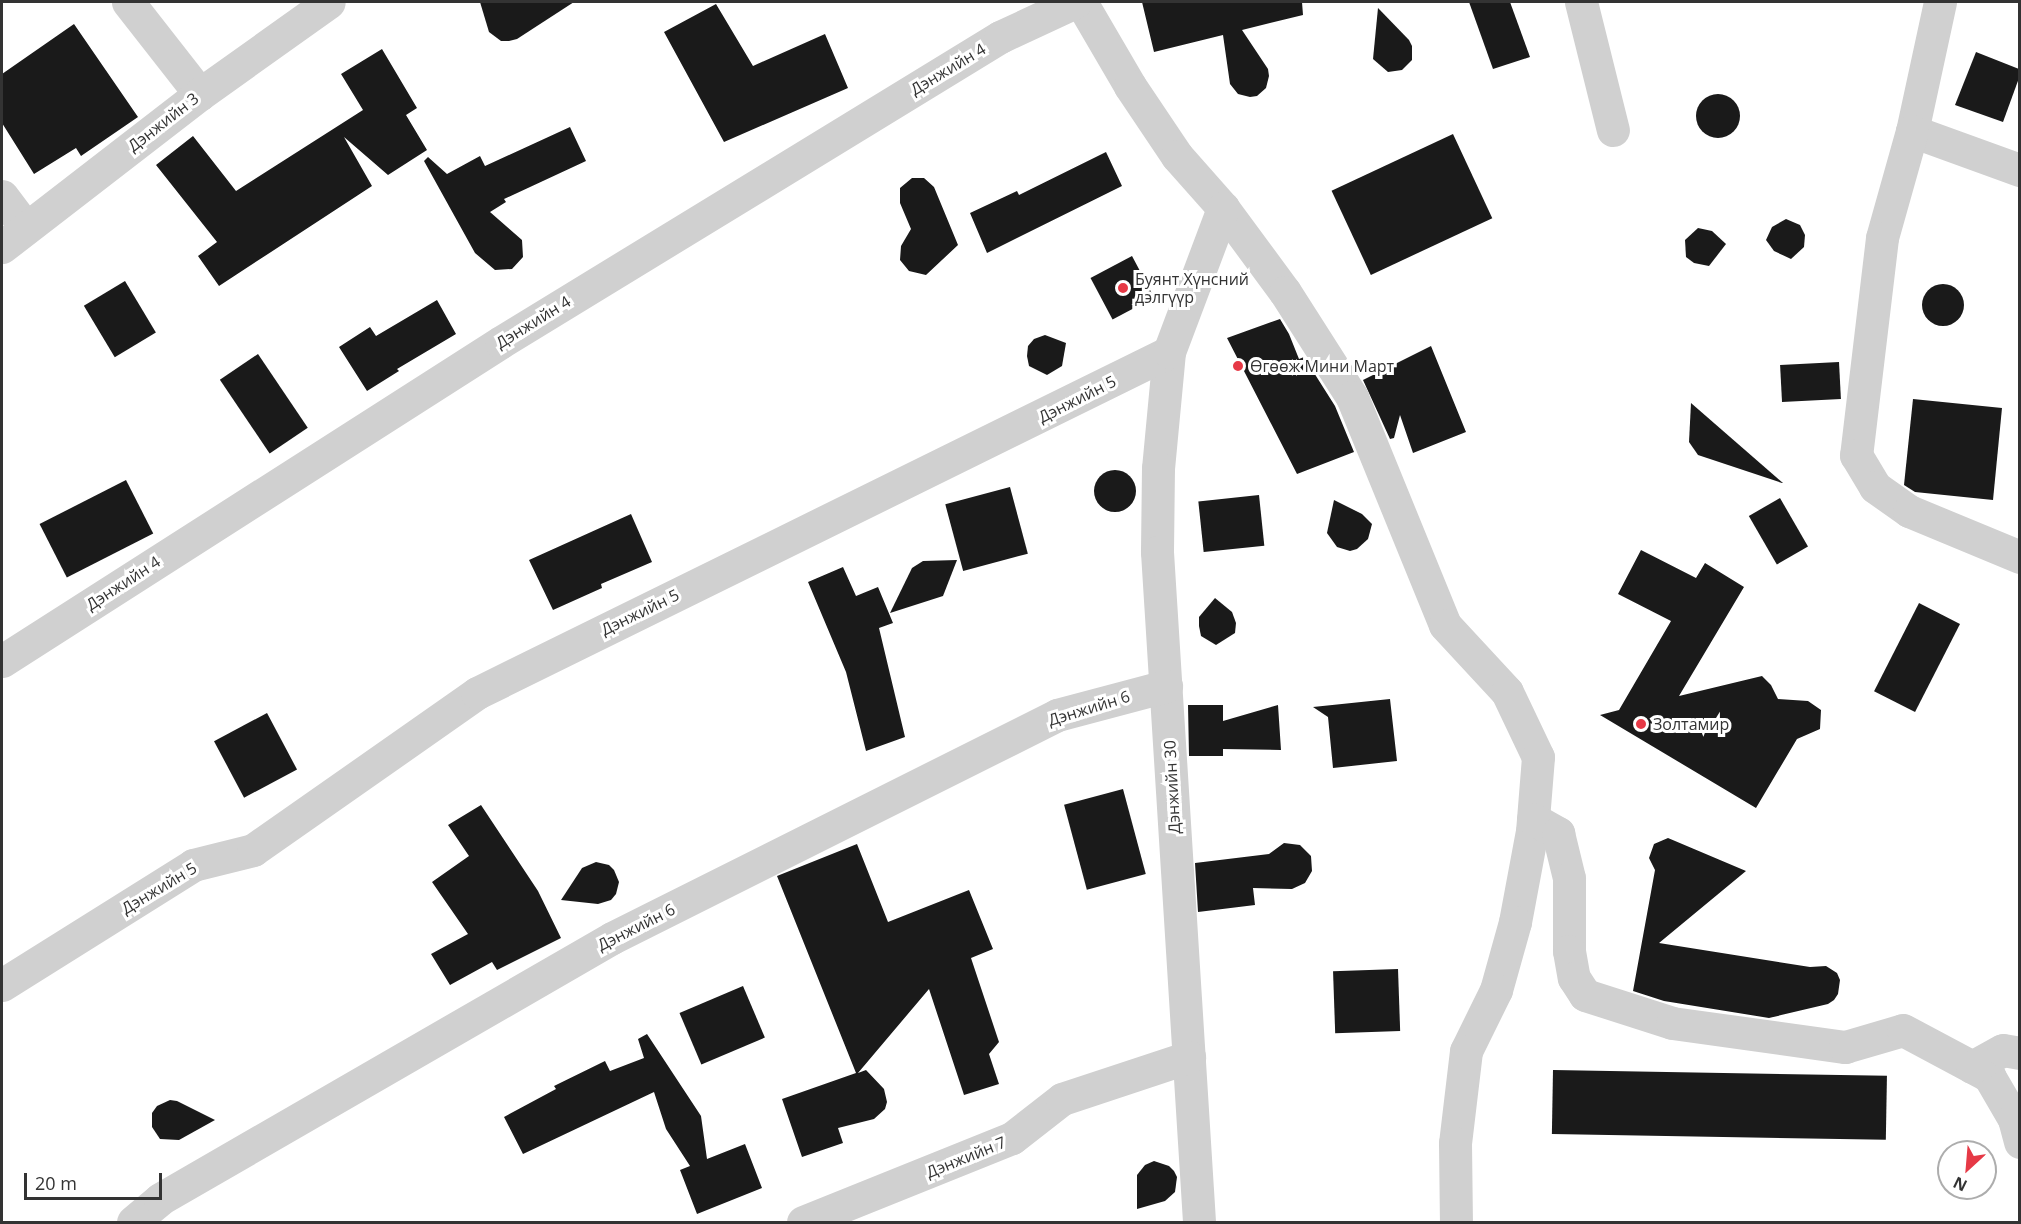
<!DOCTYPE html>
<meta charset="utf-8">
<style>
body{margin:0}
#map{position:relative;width:2021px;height:1224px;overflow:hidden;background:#fff;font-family:"Open Sans",sans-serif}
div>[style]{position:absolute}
.building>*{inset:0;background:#1a1a1a;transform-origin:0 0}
.round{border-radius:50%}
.minor>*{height:33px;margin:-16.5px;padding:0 16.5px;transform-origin:16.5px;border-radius:16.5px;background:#d0d0d0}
.dots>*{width:16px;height:16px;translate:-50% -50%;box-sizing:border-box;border:3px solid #fff;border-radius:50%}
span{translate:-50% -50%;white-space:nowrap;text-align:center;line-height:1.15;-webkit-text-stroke:6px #fff;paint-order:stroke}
.street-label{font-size:16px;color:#333}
.poi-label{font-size:16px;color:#333}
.left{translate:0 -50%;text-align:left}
.frame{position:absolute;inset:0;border:3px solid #333;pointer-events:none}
.north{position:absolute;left:1937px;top:1140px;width:60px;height:60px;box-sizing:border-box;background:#fff;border:2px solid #adadad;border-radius:50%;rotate:206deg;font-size:16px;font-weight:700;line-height:24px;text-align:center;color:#333}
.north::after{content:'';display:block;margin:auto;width:21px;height:27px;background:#e63946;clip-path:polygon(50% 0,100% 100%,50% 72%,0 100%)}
.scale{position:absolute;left:24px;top:1173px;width:138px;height:27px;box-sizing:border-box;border:3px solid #333;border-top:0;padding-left:8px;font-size:18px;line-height:21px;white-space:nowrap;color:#333;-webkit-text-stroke:4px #fff;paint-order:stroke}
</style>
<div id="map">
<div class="building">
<div style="clip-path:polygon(480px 2px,574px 2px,517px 39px,509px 41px,501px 41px,489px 32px)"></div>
<div style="clip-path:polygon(1142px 2px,1302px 2px,1303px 15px,1242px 30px,1268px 69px,1269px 76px,1266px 88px,1257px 96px,1250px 97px,1238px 94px,1230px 84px,1223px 35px,1154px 52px)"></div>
<div style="clip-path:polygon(1469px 2px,1510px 2px,1530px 57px,1493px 69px)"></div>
<div style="clip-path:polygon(716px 4px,753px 66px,825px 34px,848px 88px,724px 142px,664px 32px)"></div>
<div style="clip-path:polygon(1378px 8px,1409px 40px,1412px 46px,1412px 60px,1402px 70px,1388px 72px,1373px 59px)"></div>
<div style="clip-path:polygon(74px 24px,138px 117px,81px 156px,76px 148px,34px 174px,2px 123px,2px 74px)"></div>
<div style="clip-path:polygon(382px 49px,417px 108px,406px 115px,427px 150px,388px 175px,344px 137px,372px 186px,219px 286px,198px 256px,217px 242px,156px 165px,193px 136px,236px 191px,363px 110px,341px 74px)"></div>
<div style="clip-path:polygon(1976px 52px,2019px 69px,2019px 78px,2003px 122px,1955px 105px)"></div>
<div class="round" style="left:1696px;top:94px;width:44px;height:44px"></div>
<div style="clip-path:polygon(570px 127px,586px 161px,504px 199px,506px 202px,490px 212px,522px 240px,523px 257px,512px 269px,495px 270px,475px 253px,424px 161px,428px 157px,447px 174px,480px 156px,485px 166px)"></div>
<div style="left:1453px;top:134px;width:93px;height:134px;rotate:65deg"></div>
<div style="clip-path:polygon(1106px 152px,1122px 186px,987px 253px,970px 213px,1017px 191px,1019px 195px)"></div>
<div style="clip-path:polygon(912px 178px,924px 178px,934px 187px,958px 245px,926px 275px,909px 271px,900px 260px,901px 246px,911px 229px,900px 203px,900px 188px)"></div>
<div style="clip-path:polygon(1786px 219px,1800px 225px,1805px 235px,1804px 247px,1791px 259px,1774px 251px,1766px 240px,1772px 227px)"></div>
<div style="clip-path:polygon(1698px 228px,1712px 231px,1726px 244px,1709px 266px,1694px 263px,1686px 257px,1685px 240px)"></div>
<div style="left:1132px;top:256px;width:47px;height:47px;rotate:62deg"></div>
<div style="left:125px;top:281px;width:60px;height:48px;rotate:59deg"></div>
<div class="round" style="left:1922px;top:284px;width:42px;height:42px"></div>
<div style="clip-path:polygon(437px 300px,456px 334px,397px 369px,399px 371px,367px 391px,339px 347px,370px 327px,376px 336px)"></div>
<div style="clip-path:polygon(1280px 319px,1289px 334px,1299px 359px,1304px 357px,1335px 406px,1354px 452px,1297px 474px,1227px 338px)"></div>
<div style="clip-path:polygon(1045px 335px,1066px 343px,1062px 366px,1047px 375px,1029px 366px,1027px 356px,1028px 346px,1034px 339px)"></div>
<div style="clip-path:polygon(1431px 346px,1466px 432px,1413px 453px,1400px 415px,1394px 438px,1390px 439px,1363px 380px)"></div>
<div style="left:258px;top:354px;width:89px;height:46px;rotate:56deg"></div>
<div style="left:1839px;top:362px;width:37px;height:59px;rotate:87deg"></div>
<div style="clip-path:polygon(1913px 399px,2002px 408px,1993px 500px,1915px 492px,1904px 485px)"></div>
<div style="clip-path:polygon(1691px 403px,1783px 483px,1782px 483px,1698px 455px,1689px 442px)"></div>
<div class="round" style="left:1094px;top:470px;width:42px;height:42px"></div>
<div style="left:126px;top:480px;width:60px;height:97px;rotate:63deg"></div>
<div style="left:1010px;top:487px;width:69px;height:67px;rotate:75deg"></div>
<div style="left:1259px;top:495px;width:51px;height:61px;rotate:84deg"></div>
<div style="left:1780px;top:498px;width:56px;height:36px;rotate:60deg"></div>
<div style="clip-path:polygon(1334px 500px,1362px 514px,1372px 524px,1368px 539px,1357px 549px,1350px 551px,1337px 547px,1327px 533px)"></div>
<div style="clip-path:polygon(631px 514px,652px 562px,601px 584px,602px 588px,553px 610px,529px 560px)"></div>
<div style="clip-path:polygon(1641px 550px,1696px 578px,1705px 563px,1744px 587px,1679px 696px,1762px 676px,1771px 685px,1778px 699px,1808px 701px,1821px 710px,1820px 729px,1797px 739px,1756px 808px,1600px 715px,1619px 710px,1671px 621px,1618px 594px)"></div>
<div style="clip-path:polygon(957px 560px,943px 596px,890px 613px,912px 568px,923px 561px)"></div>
<div style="clip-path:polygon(843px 567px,856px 596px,878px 587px,893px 623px,879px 628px,905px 737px,866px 751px,846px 672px,808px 582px)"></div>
<div style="clip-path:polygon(1215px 598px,1232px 612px,1236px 623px,1235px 633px,1216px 645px,1201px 636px,1199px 626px,1199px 617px)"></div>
<div style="left:1919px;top:603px;width:46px;height:99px;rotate:27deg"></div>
<div style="clip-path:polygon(1390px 699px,1397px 761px,1333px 768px,1328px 717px,1313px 707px)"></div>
<div style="clip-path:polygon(1188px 705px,1223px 705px,1223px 721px,1278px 705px,1281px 750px,1223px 749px,1223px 756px,1189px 756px)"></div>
<div style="left:267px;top:713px;width:64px;height:60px;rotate:62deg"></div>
<div style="left:1123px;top:789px;width:88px;height:61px;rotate:75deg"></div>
<div style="clip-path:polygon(481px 805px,538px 891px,561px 938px,497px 970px,492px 962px,450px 985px,431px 954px,468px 934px,432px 882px,469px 856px,448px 825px)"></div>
<div style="clip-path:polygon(1668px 838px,1746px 871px,1659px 943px,1810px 967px,1826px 966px,1837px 973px,1840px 980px,1838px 994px,1834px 1000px,1828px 1004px,1769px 1018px,1664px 1001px,1633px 991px,1655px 870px,1649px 858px,1654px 844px)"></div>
<div style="clip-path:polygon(1284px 843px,1300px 845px,1311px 856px,1312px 871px,1305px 883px,1292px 889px,1253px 888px,1255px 905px,1198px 912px,1195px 863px,1269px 854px)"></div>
<div style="clip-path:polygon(857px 844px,888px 922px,969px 890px,993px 949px,971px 958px,999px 1042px,989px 1054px,999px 1084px,964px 1095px,929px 989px,858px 1073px,866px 1070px,884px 1089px,887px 1102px,885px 1109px,874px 1119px,838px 1128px,843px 1143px,802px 1157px,782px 1099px,856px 1073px,777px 876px)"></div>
<div style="clip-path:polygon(596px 862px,609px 865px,614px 870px,619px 882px,616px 894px,611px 900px,598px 904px,561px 900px,582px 868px)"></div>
<div style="left:1398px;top:969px;width:62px;height:65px;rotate:88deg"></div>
<div style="left:743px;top:986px;width:56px;height:69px;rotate:67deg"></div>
<div style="clip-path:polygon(647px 1034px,701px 1116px,707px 1159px,745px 1144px,762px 1188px,697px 1214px,680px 1170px,690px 1166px,666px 1129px,654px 1092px,523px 1154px,504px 1117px,556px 1089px,554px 1086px,605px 1061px,610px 1071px,644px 1058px,638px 1039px)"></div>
<div style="left:1553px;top:1070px;width:334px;height:64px;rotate:1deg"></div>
<div style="clip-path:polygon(170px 1100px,177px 1101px,215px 1120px,179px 1140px,160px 1139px,152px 1127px,152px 1113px,157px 1106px)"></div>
<div style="clip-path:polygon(1154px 1161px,1169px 1166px,1174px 1171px,1177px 1177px,1175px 1192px,1165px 1201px,1137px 1209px,1137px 1175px,1145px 1165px)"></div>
</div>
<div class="minor">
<div style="left:128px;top:2px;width:117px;rotate:52deg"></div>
<div style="left:1081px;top:2px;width:97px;rotate:59.7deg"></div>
<div style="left:1130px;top:86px;width:84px;rotate:56.1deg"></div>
<div style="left:1177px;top:156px;width:69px;rotate:48.5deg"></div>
<div style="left:1223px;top:208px;width:104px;rotate:53.6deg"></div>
<div style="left:1285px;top:292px;width:125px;rotate:57.5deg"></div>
<div style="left:1352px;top:397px;width:246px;rotate:67.8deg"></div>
<div style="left:1445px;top:625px;width:91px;rotate:47.2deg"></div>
<div style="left:1507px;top:692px;width:72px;rotate:64.5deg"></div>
<div style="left:1538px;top:757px;width:74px;rotate:94.6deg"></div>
<div style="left:1532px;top:831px;width:93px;rotate:100.6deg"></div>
<div style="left:1515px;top:922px;width:71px;rotate:105.6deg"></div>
<div style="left:1496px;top:990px;width:68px;rotate:116.2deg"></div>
<div style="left:1466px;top:1051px;width:93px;rotate:96.8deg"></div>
<div style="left:1455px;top:1143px;width:79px;rotate:89.3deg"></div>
<div style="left:1581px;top:2px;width:132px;rotate:76deg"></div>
<div style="left:1940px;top:2px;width:132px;rotate:102.2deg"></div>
<div style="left:1912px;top:131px;width:115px;rotate:19.9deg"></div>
<div style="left:1912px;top:131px;width:111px;rotate:105.7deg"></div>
<div style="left:1882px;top:238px;width:219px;rotate:96.8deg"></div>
<div style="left:1856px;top:455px;width:37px;rotate:59deg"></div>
<div style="left:1875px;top:487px;width:42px;rotate:35.2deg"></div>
<div style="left:1909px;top:511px;width:120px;rotate:22.5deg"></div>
<div style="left:2px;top:196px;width:40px;rotate:53deg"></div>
<div style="left:2px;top:247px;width:250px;rotate:-37.7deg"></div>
<div style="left:200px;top:94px;width:158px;rotate:-35.5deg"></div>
<div style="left:1169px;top:352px;width:117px;rotate:95.4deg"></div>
<div style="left:1158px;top:468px;width:84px;rotate:90.7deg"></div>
<div style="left:1157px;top:552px;width:671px;rotate:86.41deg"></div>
<div style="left:2px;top:661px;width:592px;rotate:-32.59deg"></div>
<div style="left:501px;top:342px;width:585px;rotate:-31.43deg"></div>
<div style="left:1000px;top:37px;width:83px;rotate:-25deg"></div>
<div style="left:1533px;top:819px;width:29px;rotate:29deg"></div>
<div style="left:1558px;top:833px;width:46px;rotate:76.3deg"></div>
<div style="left:1569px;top:878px;width:73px;rotate:90deg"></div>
<div style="left:1569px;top:951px;width:27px;rotate:80deg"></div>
<div style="left:1574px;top:978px;width:20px;rotate:57deg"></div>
<div style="left:1585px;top:995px;width:91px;rotate:17.8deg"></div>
<div style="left:1672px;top:1023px;width:175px;rotate:7.9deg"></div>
<div style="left:1845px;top:1047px;width:60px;rotate:-16.3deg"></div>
<div style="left:1903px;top:1030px;width:98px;rotate:28.1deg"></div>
<div style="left:1989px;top:1076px;width:50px;rotate:59.8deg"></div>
<div style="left:2014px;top:1119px;width:24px;rotate:75deg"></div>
<div style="left:2px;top:985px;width:226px;rotate:-32.1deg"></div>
<div style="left:193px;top:865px;width:62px;rotate:-14deg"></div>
<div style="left:253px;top:850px;width:274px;rotate:-35deg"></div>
<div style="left:477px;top:693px;width:771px;rotate:-26.23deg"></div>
<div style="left:1169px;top:352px;width:154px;rotate:-69.4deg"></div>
<div style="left:1972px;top:1067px;width:35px;rotate:-29deg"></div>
<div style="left:2003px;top:1050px;width:17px;rotate:10deg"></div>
<div style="left:133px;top:1222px;width:35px;rotate:-40deg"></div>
<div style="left:160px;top:1199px;width:522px;rotate:-30deg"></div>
<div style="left:612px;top:938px;width:498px;rotate:-26.6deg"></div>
<div style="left:1057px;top:715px;width:113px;rotate:-14.9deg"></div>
<div style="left:803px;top:1222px;width:225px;rotate:-21.9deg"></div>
<div style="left:1012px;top:1138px;width:63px;rotate:-38deg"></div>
<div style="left:1062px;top:1099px;width:134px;rotate:-18.3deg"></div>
</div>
<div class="dots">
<div style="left:1123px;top:288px;background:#e63946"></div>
<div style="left:1238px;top:366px;background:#e63946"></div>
<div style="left:1641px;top:724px;background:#e63946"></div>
</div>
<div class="street-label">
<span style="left:948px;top:69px;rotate:-31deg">Дэнжийн 4</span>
<span style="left:163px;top:122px;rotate:-38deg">Дэнжийн 3</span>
<span style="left:533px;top:322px;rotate:-32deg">Дэнжийн 4</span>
<span style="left:1077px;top:399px;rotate:-27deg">Дэнжийн 5</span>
<span style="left:123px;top:583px;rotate:-33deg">Дэнжийн 4</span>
<span style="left:640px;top:612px;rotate:-26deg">Дэнжийн 5</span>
<span style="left:1089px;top:708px;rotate:-17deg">Дэнжийн 6</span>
<span style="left:1172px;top:787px;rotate:-93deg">Дэнжийн 30</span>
<span style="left:159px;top:888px;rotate:-31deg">Дэнжийн 5</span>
<span style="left:636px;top:927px;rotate:-27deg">Дэнжийн 6</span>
<span style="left:966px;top:1157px;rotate:-22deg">Дэнжийн 7</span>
</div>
<div class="poi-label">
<span class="left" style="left:1135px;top:288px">Буянт Хүнсний<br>дэлгүүр</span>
<span class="left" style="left:1250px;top:366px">Өгөөж Мини Март</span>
<span class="left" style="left:1653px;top:724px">Золтамир</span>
</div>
<div class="frame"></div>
<div class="north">N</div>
<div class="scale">20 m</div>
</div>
